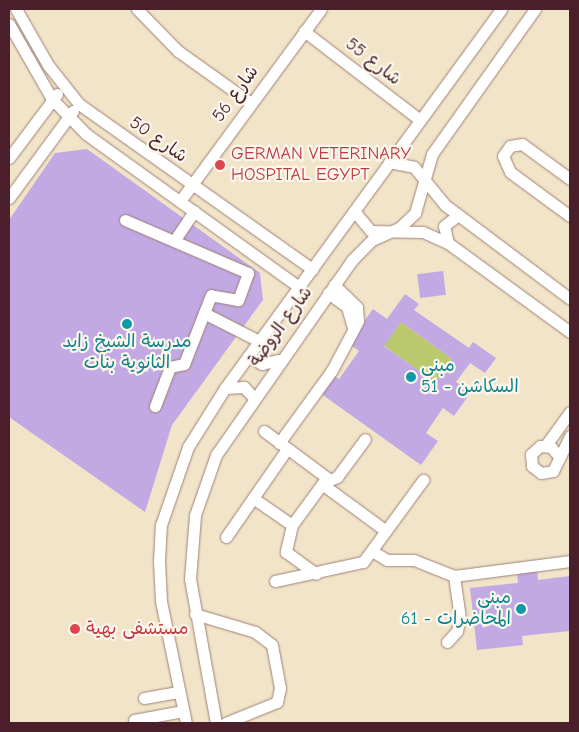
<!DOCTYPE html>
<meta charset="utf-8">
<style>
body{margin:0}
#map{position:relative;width:579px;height:732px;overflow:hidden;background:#f2e4c8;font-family:"Comic Neue","Playpen Sans Arabic",sans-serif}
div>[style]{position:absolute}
.green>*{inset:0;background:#b9c96c;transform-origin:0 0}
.building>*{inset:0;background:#c2a9e3;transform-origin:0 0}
.roads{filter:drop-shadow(0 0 1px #9e827a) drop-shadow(0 0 1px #9e827a)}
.minor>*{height:11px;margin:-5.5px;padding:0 5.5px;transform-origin:5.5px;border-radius:5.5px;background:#fff}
.dots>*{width:14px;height:14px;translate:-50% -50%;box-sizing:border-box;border:2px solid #fbf7ec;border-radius:50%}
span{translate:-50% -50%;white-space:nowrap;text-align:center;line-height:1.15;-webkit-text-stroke:4.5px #fbf7ec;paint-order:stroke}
.street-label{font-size:18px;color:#4a1f2b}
.health-label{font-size:18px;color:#be3a42}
.left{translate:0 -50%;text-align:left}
.culture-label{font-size:18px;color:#0d838f}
.right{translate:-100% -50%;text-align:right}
.frame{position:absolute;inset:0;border:10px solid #4a1f2b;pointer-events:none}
</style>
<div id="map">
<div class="green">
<div style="left:401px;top:322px;width:63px;height:29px;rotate:36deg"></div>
</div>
<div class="building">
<div style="clip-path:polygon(87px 149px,260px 273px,263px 300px,172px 425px,145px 512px,9px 417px,9px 220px,55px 153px)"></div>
<div style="left:443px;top:271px;width:24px;height:26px;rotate:83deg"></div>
<div style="clip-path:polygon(evenodd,405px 294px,419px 304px,414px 310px,469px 348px,473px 342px,496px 358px,485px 373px,470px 363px,456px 382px,471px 392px,454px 416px,443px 408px,426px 433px,438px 441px,421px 465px,320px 393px,333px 375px,339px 379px,359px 351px,348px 343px,373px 309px,387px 319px,405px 294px,401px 322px,452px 359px,435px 382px,384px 346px,401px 322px)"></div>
<div style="clip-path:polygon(537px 569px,538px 580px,570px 576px,570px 631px,522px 636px,523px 645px,477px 650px,470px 588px,518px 583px,517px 571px)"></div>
</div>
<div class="roads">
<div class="minor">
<div style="left:16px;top:9px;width:64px;rotate:60.3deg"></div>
<div style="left:48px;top:65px;width:50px;rotate:51.5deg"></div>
<div style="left:79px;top:104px;width:286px;rotate:35.3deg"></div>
<div style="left:137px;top:9px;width:59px;rotate:45.7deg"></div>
<div style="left:178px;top:51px;width:90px;rotate:35.5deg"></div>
<div style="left:9px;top:24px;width:86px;rotate:60.2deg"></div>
<div style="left:52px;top:99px;width:49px;rotate:45.8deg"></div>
<div style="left:86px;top:134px;width:262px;rotate:35.7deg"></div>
<div style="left:304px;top:31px;width:146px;rotate:37.5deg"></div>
<div style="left:9px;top:158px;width:80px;rotate:-53.1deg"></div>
<div style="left:389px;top:162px;width:25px;rotate:11deg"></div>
<div style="left:414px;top:167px;width:49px;rotate:50.8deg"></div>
<div style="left:445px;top:205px;width:156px;rotate:36.9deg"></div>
<div style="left:570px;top:179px;width:59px;rotate:-143.9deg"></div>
<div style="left:522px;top:144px;width:12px;rotate:171deg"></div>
<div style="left:510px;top:146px;width:12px;rotate:125deg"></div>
<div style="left:503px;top:156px;width:17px;rotate:66deg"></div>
<div style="left:510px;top:172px;width:74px;rotate:36.3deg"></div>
<div style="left:9px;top:198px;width:108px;rotate:-53.7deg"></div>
<div style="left:180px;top:201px;width:238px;rotate:-53.7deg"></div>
<div style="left:354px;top:211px;width:26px;rotate:50deg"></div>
<div style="left:371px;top:231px;width:52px;rotate:1.1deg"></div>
<div style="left:423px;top:232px;width:27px;rotate:24deg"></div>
<div style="left:448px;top:243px;width:151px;rotate:36.1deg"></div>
<div style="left:125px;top:220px;width:134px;rotate:23.3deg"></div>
<div style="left:248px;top:273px;width:29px;rotate:110deg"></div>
<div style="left:238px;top:300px;width:27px;rotate:-170deg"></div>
<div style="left:211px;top:295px;width:74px;rotate:111.4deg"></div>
<div style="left:184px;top:364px;width:14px;rotate:168deg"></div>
<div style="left:170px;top:367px;width:42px;rotate:111deg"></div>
<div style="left:174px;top:241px;width:36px;rotate:-56deg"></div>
<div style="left:448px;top:243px;width:17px;rotate:-103deg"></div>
<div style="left:444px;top:226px;width:18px;rotate:-38deg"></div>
<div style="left:328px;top:293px;width:24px;rotate:36deg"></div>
<div style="left:347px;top:307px;width:19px;rotate:74deg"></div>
<div style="left:204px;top:313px;width:62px;rotate:27deg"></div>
<div style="left:248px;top:356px;width:16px;rotate:30deg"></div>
<div style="left:262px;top:364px;width:16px;rotate:-14deg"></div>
<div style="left:225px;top:388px;width:19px;rotate:-3deg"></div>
<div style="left:244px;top:387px;width:13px;rotate:48deg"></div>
<div style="left:264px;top:431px;width:82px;rotate:36.6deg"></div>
<div style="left:330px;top:480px;width:8px;rotate:-23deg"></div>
<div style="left:337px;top:477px;width:47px;rotate:-53.6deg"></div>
<div style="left:279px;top:443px;width:90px;rotate:-54deg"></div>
<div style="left:332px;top:370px;width:55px;rotate:-62deg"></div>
<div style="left:358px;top:321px;width:14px;rotate:-94deg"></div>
<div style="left:357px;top:307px;width:32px;rotate:-136deg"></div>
<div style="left:546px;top:445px;width:41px;rotate:-54deg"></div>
<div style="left:557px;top:454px;width:9px;rotate:-131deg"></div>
<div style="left:551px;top:447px;width:11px;rotate:-175deg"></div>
<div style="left:540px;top:446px;width:12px;rotate:138deg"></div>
<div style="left:531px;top:454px;width:12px;rotate:85deg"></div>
<div style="left:532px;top:466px;width:11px;rotate:38deg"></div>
<div style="left:541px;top:473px;width:12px;rotate:-9deg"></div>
<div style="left:553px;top:471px;width:39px;rotate:-64deg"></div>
<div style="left:322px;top:484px;width:79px;rotate:36.3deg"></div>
<div style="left:253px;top:498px;width:47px;rotate:34.7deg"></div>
<div style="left:292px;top:525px;width:28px;rotate:103deg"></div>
<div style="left:286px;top:552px;width:37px;rotate:36deg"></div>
<div style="left:292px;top:525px;width:56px;rotate:-53.7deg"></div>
<div style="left:226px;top:537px;width:107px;rotate:-55.3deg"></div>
<div style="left:372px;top:551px;width:17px;rotate:31deg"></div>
<div style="left:387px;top:560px;width:27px"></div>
<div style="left:414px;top:560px;width:43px;rotate:21.8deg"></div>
<div style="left:454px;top:576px;width:117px;rotate:-7.4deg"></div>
<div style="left:275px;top:581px;width:90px;rotate:-12.2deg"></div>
<div style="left:363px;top:562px;width:102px;rotate:-53.8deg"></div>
<div style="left:195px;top:614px;width:63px;rotate:16.7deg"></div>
<div style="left:255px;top:632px;width:21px;rotate:37deg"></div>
<div style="left:272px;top:645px;width:44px;rotate:79.5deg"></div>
<div style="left:280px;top:688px;width:14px;rotate:102deg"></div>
<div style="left:277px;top:702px;width:56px;rotate:158deg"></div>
<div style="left:447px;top:642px;width:15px;rotate:-48deg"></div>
<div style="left:457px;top:631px;width:13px;rotate:-77deg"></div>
<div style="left:460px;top:618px;width:42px;rotate:-98.1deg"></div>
<div style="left:144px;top:698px;width:36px;rotate:-10deg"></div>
<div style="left:134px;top:720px;width:50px;rotate:-10.4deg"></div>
<div style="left:186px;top:723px;width:125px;rotate:-101.6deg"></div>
<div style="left:161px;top:601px;width:40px;rotate:-92.9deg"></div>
<div style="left:159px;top:561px;width:36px;rotate:-87deg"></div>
<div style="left:161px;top:525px;width:83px;rotate:-70.9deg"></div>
<div style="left:188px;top:447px;width:70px;rotate:-57.9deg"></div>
<div style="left:225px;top:388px;width:469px;rotate:-53.9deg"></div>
<div style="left:216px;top:723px;width:146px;rotate:-100.2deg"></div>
<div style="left:190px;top:579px;width:64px;rotate:-85.5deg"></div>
<div style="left:195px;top:515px;width:64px;rotate:-70.7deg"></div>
<div style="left:216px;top:455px;width:238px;rotate:-55.1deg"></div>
<div style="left:352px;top:260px;width:28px;rotate:-45deg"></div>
<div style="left:372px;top:240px;width:30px;rotate:-24deg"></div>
<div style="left:399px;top:228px;width:22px;rotate:-43deg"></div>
<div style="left:415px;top:213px;width:61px;rotate:-73.9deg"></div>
<div style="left:432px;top:154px;width:178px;rotate:-54.6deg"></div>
</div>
</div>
<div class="dots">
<div style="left:220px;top:165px;background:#e0444e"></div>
<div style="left:127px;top:324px;background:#0f9aa8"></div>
<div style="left:411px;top:377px;background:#0f9aa8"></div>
<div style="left:521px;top:609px;background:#0f9aa8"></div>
<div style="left:75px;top:629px;background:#e0444e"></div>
</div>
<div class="street-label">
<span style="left:373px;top:62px;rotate:38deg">شارع 55</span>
<span style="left:236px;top:94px;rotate:-54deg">شارع 56</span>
<span style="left:158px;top:140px;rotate:35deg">شارع 50</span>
<span style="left:281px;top:327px;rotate:-54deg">شارع الروضة</span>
</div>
<div class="health-label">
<span class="left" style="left:231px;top:165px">GERMAN VETERINARY<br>HOSPITAL EGYPT</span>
<span class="left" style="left:86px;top:629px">مستشفى بهية</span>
</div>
<div class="culture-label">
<span style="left:127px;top:353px">مدرسة الشيخ زايد<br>الثانوية بنات</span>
<span class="left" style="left:421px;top:377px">مبنى<br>السكاشن - 51</span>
<span class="right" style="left:511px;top:609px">مبنى<br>المحاضرات - 61</span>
</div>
<div class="frame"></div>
</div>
